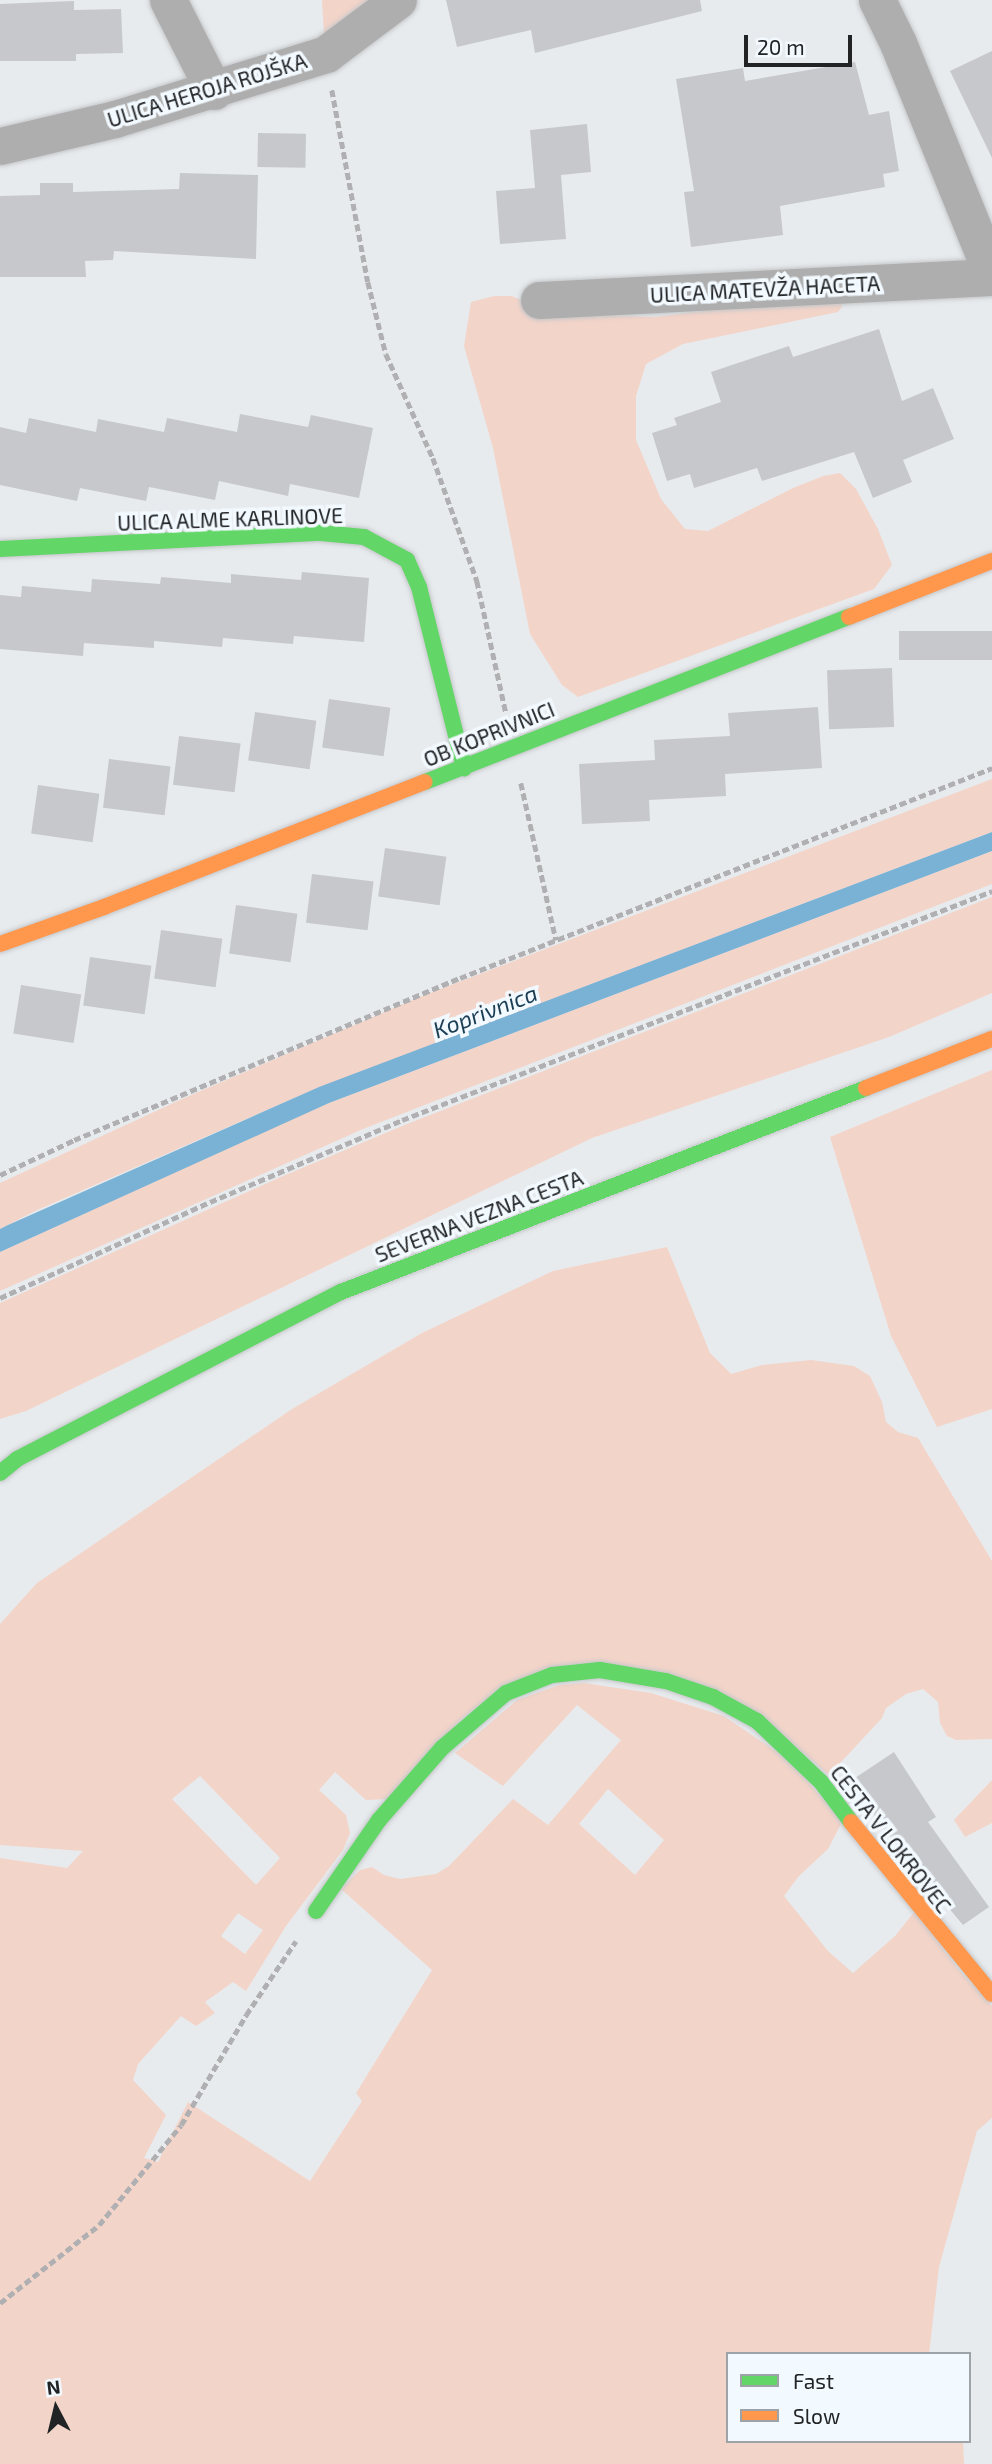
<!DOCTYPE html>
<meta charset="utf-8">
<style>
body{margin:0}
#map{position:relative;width:992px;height:2464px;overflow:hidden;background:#e8ebee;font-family:"Exo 2",sans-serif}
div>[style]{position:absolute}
.green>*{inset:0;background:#f3d4c9}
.water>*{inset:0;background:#7ab2d6}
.building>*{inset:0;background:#c6c8cb;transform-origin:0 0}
.path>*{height:4.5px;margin-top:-2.25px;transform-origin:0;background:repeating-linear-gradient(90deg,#b0b0b2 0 7px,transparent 0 10.5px)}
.roads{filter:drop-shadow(0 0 2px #c5c7c9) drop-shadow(0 0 2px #c5c7c9)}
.street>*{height:37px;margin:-18.5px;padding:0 18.5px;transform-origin:18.5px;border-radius:18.5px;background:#aeaeae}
.fast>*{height:16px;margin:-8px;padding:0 8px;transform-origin:8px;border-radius:8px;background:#63d668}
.slow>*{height:16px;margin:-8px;padding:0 8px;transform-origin:8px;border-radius:8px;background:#ff974d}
span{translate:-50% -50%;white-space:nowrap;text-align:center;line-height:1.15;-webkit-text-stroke:7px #f2f9ff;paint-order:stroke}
.street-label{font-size:21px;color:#212325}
.water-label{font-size:23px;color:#1c3e54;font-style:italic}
.legend{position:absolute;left:726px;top:2352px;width:245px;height:91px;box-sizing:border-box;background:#f2f9ff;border:2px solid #9ea3a8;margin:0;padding:9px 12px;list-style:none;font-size:21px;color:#212325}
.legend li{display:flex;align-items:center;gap:14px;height:35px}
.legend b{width:35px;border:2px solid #9ea3a8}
.north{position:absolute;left:21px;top:2373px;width:70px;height:70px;-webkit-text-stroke:5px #f2f9ff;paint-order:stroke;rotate:353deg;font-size:19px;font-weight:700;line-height:28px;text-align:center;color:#212325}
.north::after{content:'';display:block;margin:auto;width:24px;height:32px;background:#212325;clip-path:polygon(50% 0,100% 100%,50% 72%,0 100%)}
.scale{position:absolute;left:744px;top:35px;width:108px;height:32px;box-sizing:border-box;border:4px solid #212325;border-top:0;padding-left:9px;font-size:21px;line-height:24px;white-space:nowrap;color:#212325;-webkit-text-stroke:5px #f2f9ff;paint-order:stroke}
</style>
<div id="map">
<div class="green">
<div style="clip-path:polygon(322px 0,368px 0,324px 35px)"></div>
<div style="clip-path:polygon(494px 296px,512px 296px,551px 314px,655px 317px,773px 302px,841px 301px,842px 307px,838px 312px,683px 344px,646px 364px,636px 396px,636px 440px,661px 499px,685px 529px,708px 531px,793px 488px,823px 476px,840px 473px,856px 489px,878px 529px,892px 565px,874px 589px,578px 697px,562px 685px,530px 634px,493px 448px,464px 346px,471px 302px)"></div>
<div style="clip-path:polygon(992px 779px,992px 832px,315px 1089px,35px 1211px,0 1229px,0 1183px,182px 1099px,417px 998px)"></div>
<div style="clip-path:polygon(992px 851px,992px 884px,363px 1129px,0 1291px,0 1252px,321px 1106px)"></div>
<div style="clip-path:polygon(992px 897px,992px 993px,889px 1037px,592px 1138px,26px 1411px,0 1419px,0 1303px,283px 1176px,407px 1124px)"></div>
<div style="clip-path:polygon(992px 1070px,992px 1409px,937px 1427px,891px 1336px,830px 1137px)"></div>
<div style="clip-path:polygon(evenodd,667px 1247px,710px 1353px,731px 1374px,762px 1365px,811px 1360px,854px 1366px,870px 1376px,882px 1402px,886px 1422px,898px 1432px,918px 1438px,992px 1561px,992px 1739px,956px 1740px,947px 1736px,940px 1723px,938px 1702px,923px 1689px,906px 1694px,886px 1708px,882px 1718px,829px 1775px,763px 1718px,727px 1699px,668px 1677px,608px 1666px,575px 1666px,526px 1676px,506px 1685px,461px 1719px,389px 1799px,366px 1800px,335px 1772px,319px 1790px,346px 1815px,350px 1833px,343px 1850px,286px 1926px,246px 1991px,233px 1982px,205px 2002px,215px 2013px,196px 2026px,181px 2016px,138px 2064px,133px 2080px,166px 2115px,144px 2158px,158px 2162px,188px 2102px,310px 2181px,362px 2101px,356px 2093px,432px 1970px,341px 1889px,360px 1870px,372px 1867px,384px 1875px,400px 1879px,436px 1874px,449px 1866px,513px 1799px,548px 1825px,621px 1740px,577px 1705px,503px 1786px,455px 1753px,517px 1700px,559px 1685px,584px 1683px,651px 1693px,724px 1716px,777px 1752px,804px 1777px,842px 1822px,828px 1849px,799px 1876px,784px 1896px,828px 1951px,853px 1973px,895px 1936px,915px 1911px,959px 1970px,992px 2006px,992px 2118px,977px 2131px,939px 2267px,929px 2354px,728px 2354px,728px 2441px,963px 2441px,964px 2464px,0 2464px,0 1858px,67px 1868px,83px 1851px,0 1845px,0 1624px,37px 1583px,292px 1409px,422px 1333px,553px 1271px,667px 1247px,200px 1776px,280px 1858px,256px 1885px,172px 1799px,200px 1776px,667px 1247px,608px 1789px,664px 1840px,635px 1875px,579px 1824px,608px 1789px,667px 1247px,238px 1913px,263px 1930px,245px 1954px,221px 1936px,238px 1913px)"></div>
<div style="clip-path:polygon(992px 1780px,992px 1823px,965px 1837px,954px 1820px)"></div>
</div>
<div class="water">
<div style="clip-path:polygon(992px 832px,992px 851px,329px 1103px,0 1252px,0 1229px,8px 1225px,319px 1087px)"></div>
</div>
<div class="building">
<div style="clip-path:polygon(446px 0,700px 0,702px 11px,535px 53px,531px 30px,457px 47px)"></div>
<div style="clip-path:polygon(74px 1px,74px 10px,121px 9px,123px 53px,76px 54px,76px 61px,0 61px,0 4px)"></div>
<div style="clip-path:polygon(992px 51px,992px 158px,950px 71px)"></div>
<div style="clip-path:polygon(855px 62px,869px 115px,889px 111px,899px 171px,883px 174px,885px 187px,780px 206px,783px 235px,691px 247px,684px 192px,694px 191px,676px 79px,743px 68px,745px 81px)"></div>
<div style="clip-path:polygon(587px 124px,591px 172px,561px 175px,566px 239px,500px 244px,496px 191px,535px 188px,530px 130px)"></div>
<div style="left:258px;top:133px;width:48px;height:34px;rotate:1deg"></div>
<div style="clip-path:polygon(180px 173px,258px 175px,256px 259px,114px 251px,113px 260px,85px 261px,86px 277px,0 277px,0 196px,40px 195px,40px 183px,73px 183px,73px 192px,179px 189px)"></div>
<div style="clip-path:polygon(879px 329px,902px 401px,933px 388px,954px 439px,903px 460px,912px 482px,873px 498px,854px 452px,762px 481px,757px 468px,694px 488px,690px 474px,667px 481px,652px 433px,677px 425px,674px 418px,721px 402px,711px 372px,789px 346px,793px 357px)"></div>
<div style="clip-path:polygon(240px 414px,308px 427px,311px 415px,373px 428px,359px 498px,290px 484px,288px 496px,219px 481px,215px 500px,149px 487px,146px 501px,80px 488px,77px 501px,0 485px,0 427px,26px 433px,29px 418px,96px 432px,98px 419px,164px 432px,167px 418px,237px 432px)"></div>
<div style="clip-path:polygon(302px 572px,369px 578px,364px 642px,294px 636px,293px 644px,223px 638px,222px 647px,154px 641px,154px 648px,84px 643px,83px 656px,0 649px,0 595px,21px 597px,22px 586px,91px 592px,92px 579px,160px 584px,161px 577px,231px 583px,231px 574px,301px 580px)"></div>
<div style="left:992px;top:631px;width:29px;height:93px;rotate:90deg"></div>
<div style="left:892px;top:668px;width:59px;height:65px;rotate:88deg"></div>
<div style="left:329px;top:699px;width:62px;height:49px;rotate:8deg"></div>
<div style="clip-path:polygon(818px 707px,822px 768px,725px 774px,726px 796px,649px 800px,650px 821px,582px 824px,579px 764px,655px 760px,654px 740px,730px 736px,728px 713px)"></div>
<div style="left:255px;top:712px;width:62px;height:49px;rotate:8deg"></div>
<div style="left:179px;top:736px;width:62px;height:49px;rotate:7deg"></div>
<div style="left:109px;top:759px;width:62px;height:49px;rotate:7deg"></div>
<div style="left:38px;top:785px;width:62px;height:49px;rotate:8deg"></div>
<div style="left:385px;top:848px;width:62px;height:49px;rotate:8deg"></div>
<div style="left:312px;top:874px;width:62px;height:49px;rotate:7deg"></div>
<div style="left:236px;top:905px;width:62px;height:49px;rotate:8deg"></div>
<div style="left:161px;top:930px;width:62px;height:49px;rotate:8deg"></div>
<div style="left:90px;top:957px;width:62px;height:49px;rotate:8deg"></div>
<div style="left:21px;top:985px;width:61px;height:49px;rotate:9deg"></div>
<div style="clip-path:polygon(894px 1752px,936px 1817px,928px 1822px,989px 1907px,963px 1925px,899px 1849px,849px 1782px)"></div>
</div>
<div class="path">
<div style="left:332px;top:90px;width:195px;rotate:79.4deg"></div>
<div style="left:368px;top:282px;width:74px;rotate:76deg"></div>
<div style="left:386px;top:354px;width:114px;rotate:65.7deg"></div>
<div style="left:433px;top:458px;width:131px;rotate:70.3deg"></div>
<div style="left:477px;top:581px;width:135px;rotate:77.6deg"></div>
<div style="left:521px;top:783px;width:161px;rotate:77.4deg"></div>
<div style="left:0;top:1175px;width:82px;rotate:-25.3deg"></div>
<div style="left:74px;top:1140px;width:419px;rotate:-22.8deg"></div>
<div style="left:460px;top:978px;width:572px;rotate:-21.54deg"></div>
<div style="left:0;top:1298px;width:231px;rotate:-24.6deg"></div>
<div style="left:210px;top:1202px;width:209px;rotate:-23.1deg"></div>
<div style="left:402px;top:1120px;width:633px;rotate:-21.21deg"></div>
<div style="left:0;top:2303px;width:126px;rotate:-38.2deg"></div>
<div style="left:99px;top:2225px;width:129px;rotate:-50.6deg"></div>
<div style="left:181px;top:2125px;width:128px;rotate:-59.4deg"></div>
<div style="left:246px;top:2015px;width:89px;rotate:-56deg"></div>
</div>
<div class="roads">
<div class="street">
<div style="left:168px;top:0;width:102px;rotate:63.2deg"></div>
<div style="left:877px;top:0;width:48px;rotate:64deg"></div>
<div style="left:898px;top:43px;width:250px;rotate:67.9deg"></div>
<div style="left:0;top:146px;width:118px;rotate:-13.2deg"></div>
<div style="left:115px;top:119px;width:221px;rotate:-17.1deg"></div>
<div style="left:326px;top:54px;width:90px;rotate:-36.9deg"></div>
<div style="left:539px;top:300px;width:454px;rotate:-2.9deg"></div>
</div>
<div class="fast">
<div style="left:0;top:549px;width:321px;rotate:-2.9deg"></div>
<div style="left:321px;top:533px;width:43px;rotate:5.3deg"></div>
<div style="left:364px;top:537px;width:49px;rotate:28.1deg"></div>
<div style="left:407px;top:560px;width:30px;rotate:66deg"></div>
<div style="left:419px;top:587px;width:187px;rotate:76deg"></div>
<div style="left:425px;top:782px;width:455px;rotate:-21.3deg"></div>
<div style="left:0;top:1473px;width:22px;rotate:-39deg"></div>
<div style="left:17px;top:1459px;width:365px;rotate:-27.3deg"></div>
<div style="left:341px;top:1292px;width:563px;rotate:-21.23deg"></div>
<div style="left:316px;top:1911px;width:111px;rotate:-55.3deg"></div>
<div style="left:379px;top:1820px;width:96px;rotate:-48.8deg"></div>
<div style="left:442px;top:1748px;width:84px;rotate:-40.7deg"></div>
<div style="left:506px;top:1693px;width:49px;rotate:-21.4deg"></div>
<div style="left:552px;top:1675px;width:48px;rotate:-5.9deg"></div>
<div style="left:600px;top:1670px;width:67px;rotate:9.5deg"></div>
<div style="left:666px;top:1681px;width:50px;rotate:18.8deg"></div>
<div style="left:713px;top:1697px;width:50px;rotate:28.6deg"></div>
<div style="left:757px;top:1721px;width:88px;rotate:43.6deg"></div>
<div style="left:821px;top:1782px;width:50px;rotate:53.1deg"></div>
</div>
<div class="slow">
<div style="left:849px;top:617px;width:154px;rotate:-21.4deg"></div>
<div style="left:0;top:944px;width:110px;rotate:-19.6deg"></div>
<div style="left:104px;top:907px;width:344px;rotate:-21.3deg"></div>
<div style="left:866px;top:1088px;width:135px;rotate:-21.3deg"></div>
<div style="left:851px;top:1822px;width:222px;rotate:50.7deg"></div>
</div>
</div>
<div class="street-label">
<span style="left:207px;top:90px;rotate:-17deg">ULICA HEROJA ROJŠKA</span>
<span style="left:765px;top:289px;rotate:-3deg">ULICA MATEVŽA HACETA</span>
<span style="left:230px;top:519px;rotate:-2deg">ULICA ALME KARLINOVE</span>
<span style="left:489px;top:734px;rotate:-22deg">OB KOPRIVNICI</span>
<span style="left:479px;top:1216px;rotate:-21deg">SEVERNA VEZNA CESTA</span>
<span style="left:891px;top:1839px;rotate:52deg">CESTA V LOKROVEC</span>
</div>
<div class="water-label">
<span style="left:485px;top:1011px;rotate:-21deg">Koprivnica</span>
</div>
<ul class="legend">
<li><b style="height:9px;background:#63d668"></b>Fast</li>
<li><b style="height:9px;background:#ff974d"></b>Slow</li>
</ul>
<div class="north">N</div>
<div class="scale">20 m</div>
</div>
